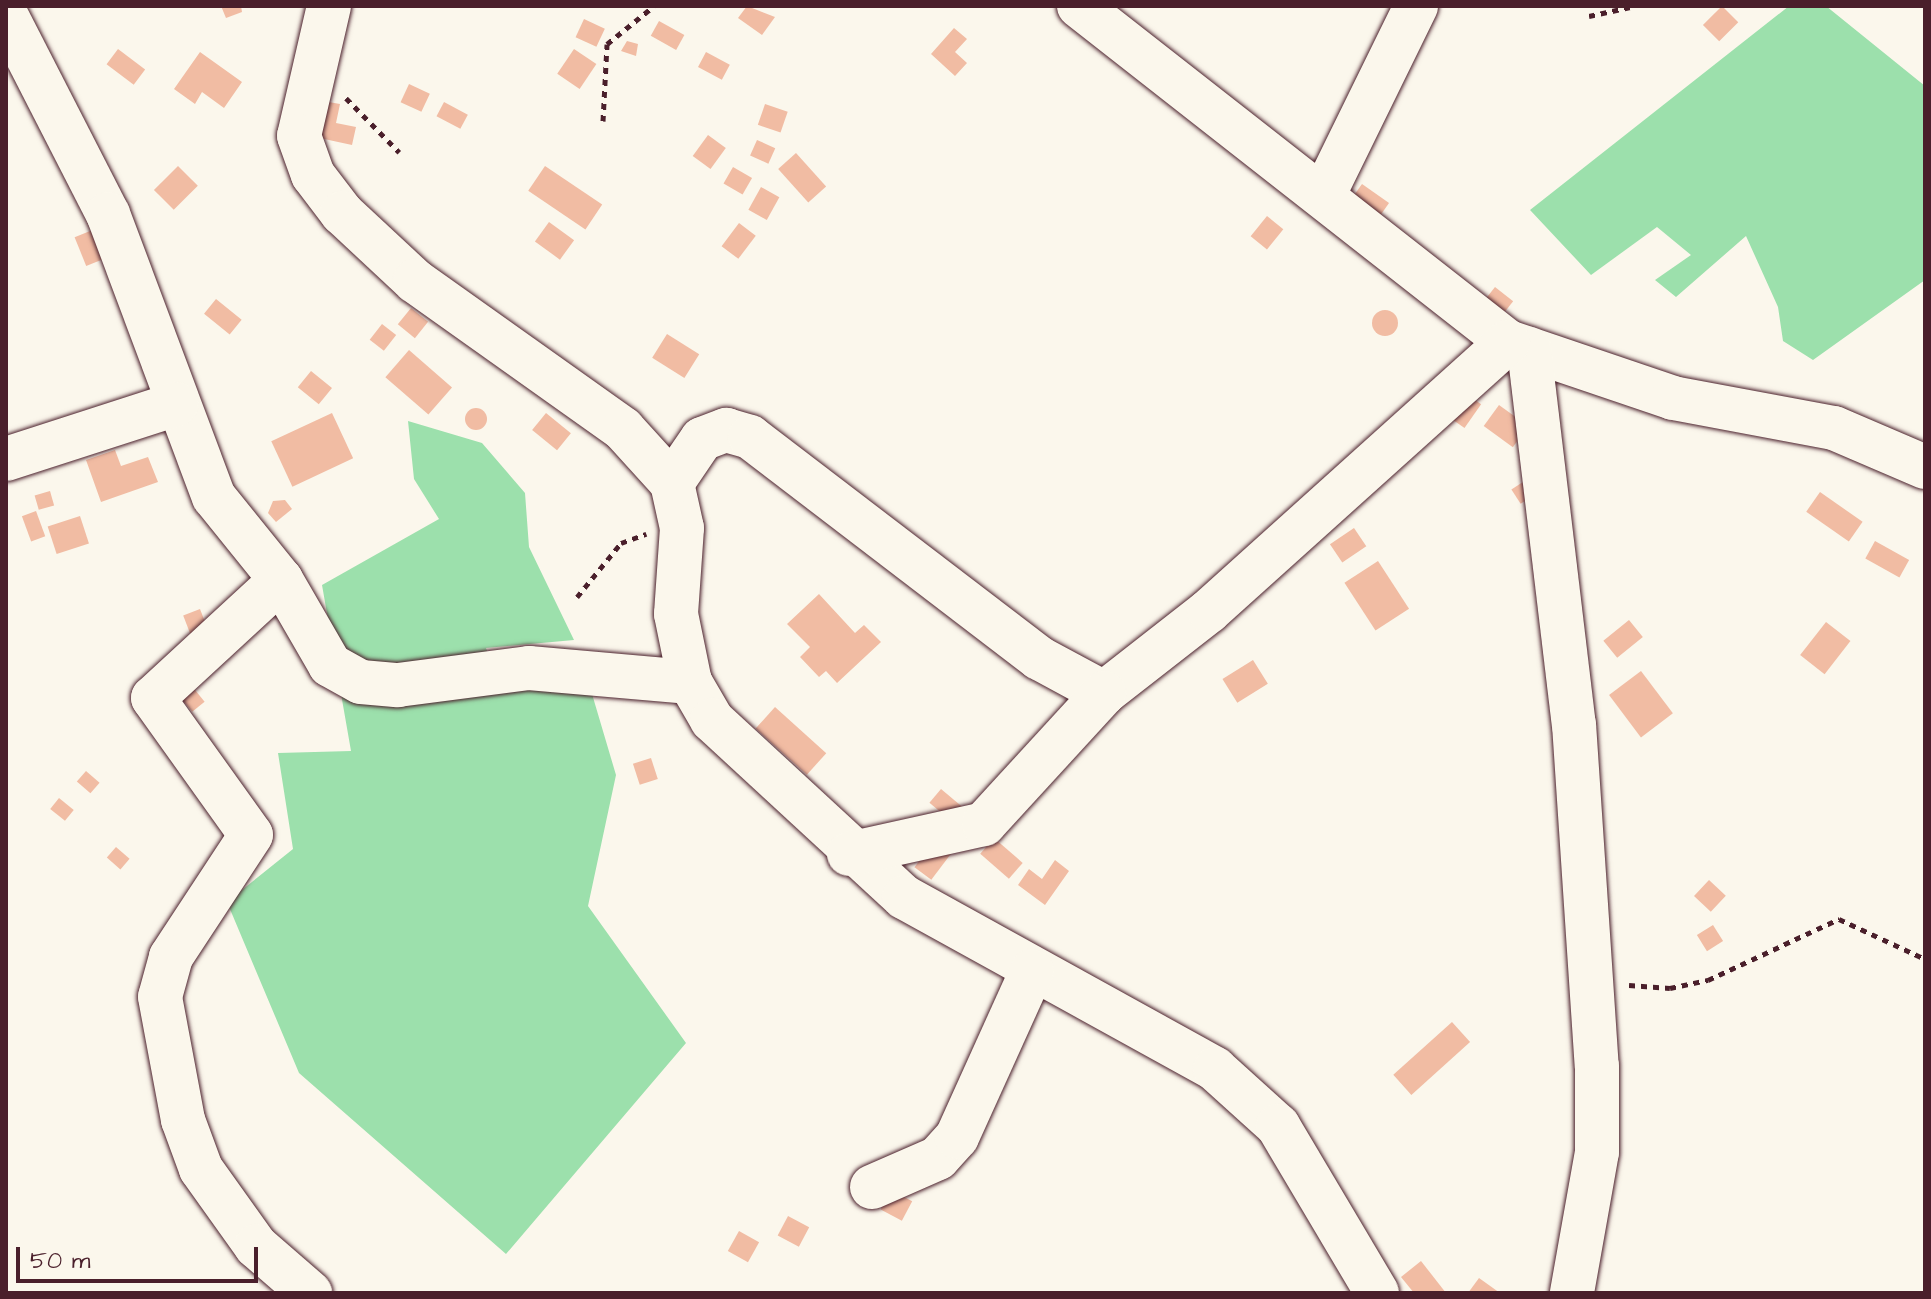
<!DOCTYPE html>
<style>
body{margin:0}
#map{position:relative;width:1931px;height:1299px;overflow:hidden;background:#fbf7ec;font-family:"Architects Daughter",sans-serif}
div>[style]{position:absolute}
.green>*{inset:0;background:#9ce0ac}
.building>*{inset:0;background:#f1bca3;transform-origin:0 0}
.round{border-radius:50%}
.path>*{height:5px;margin-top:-2.5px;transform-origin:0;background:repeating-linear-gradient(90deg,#4a1f2b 0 6px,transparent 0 12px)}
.roads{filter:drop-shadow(0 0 2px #4a1f2b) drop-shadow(0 0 2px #4a1f2b)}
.minor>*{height:44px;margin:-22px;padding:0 22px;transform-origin:22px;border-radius:22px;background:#fbf7ec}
span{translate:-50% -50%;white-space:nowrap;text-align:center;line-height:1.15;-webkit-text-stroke:8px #fbf7ec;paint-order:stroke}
.frame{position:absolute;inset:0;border:8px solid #4a1f2b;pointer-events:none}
.scale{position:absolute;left:16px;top:1247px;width:242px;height:36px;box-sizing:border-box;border:4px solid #4a1f2b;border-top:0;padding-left:10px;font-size:24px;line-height:28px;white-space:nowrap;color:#4a1f2b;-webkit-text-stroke:6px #fbf7ec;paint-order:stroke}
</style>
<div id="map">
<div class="green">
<div style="clip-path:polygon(1789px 6px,1826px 6px,1925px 86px,1925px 280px,1813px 360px,1783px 341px,1778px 307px,1746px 236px,1676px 297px,1655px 280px,1691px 255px,1657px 227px,1591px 275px,1530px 210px)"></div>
<div style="clip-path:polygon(408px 421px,482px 443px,525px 493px,529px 547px,574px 640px,486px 648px,498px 681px,587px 677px,616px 775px,588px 906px,686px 1043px,506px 1254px,299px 1073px,227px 902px,293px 849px,278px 753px,351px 751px,322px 585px,439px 519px,414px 479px)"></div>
</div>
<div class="building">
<div style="clip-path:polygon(221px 6px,241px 6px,242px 12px,226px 18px)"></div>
<div style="clip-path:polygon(747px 6px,775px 17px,762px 35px,738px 18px)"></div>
<div style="left:1722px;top:6px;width:23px;height:27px;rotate:45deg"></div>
<div style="left:584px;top:19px;width:23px;height:20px;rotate:25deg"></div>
<div style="left:659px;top:21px;width:29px;height:17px;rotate:29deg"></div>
<div style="clip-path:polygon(954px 28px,967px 39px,955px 52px,967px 63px,955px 76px,931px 54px)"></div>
<div style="clip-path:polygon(627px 41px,638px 44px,636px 56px,621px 51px)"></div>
<div style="left:118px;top:49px;width:34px;height:19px;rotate:37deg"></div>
<div style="left:574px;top:49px;width:27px;height:30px;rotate:34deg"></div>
<div style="clip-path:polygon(200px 52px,242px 82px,224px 108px,202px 92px,195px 104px,174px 89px)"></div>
<div style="left:706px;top:52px;width:27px;height:17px;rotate:28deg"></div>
<div style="left:409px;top:84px;width:23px;height:20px;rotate:25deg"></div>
<div style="clip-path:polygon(323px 101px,340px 104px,336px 123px,356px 127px,352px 145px,315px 137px)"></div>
<div style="left:444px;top:102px;width:27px;height:16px;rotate:28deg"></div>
<div style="left:765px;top:104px;width:24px;height:22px;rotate:19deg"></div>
<div style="left:708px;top:135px;width:22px;height:26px;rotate:36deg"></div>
<div style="left:757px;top:140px;width:20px;height:17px;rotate:24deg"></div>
<div style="left:796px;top:153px;width:45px;height:24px;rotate:48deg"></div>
<div style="left:178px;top:166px;width:28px;height:34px;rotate:45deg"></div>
<div style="left:545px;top:166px;width:69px;height:30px;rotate:34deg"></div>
<div style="left:733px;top:167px;width:22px;height:19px;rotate:30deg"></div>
<div style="left:1362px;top:184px;width:33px;height:16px;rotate:35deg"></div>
<div style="left:761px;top:187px;width:21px;height:26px;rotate:29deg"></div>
<div style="left:1267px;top:216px;width:21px;height:26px;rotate:39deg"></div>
<div style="left:549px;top:222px;width:31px;height:24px;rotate:36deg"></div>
<div style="left:739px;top:223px;width:21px;height:29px;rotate:37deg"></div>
<div style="left:95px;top:229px;width:31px;height:22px;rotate:68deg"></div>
<div style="left:1495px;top:287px;width:23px;height:22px;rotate:38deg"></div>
<div style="left:216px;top:299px;width:33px;height:19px;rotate:39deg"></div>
<div style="left:411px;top:308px;width:22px;height:21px;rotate:39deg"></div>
<div class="round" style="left:1372px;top:310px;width:26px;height:26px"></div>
<div style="left:382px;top:324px;width:18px;height:20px;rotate:38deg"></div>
<div style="left:667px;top:334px;width:38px;height:28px;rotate:32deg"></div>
<div style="left:409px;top:350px;width:57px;height:36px;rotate:41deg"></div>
<div style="left:311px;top:371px;width:27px;height:21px;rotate:39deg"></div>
<div style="left:1468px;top:395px;width:16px;height:29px;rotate:35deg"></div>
<div style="left:1499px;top:405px;width:36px;height:26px;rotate:36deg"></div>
<div class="round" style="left:465px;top:408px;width:22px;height:22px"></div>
<div style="left:332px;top:413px;width:50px;height:67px;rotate:65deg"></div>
<div style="left:546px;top:413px;width:32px;height:22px;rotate:39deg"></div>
<div style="clip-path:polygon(115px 450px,121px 466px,148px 457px,158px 482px,101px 502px,86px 460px)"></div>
<div style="left:1529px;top:478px;width:17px;height:21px;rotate:57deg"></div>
<div style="left:50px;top:491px;width:15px;height:16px;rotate:74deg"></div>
<div style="left:1820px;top:492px;width:52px;height:24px;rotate:35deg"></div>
<div style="clip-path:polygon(285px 500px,292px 509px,276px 522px,268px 513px,273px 501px)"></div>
<div style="left:36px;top:511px;width:27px;height:15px;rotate:70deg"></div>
<div style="left:80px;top:516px;width:29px;height:34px;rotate:72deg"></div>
<div style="left:1354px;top:528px;width:22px;height:29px;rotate:56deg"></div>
<div style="left:1875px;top:541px;width:39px;height:20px;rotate:29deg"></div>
<div style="left:1378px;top:561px;width:57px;height:40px;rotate:57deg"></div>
<div style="clip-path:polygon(819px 594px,855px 633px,864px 625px,881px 642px,837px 683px,826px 671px,819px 677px,800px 657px,810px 647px,787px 624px)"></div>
<div style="left:200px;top:609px;width:22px;height:18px;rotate:69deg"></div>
<div style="left:1629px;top:620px;width:22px;height:33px;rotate:51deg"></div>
<div style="left:1826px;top:622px;width:31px;height:42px;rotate:38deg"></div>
<div style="left:1253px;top:660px;width:28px;height:36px;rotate:58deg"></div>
<div style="left:1641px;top:671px;width:53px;height:40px;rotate:53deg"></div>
<div style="left:187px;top:680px;width:28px;height:16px;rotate:51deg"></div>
<div style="left:775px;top:707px;width:69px;height:29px;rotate:42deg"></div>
<div style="left:651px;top:758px;width:22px;height:19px;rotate:72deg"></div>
<div style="left:86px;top:771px;width:18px;height:14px;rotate:41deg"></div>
<div style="left:941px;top:789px;width:39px;height:18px;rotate:40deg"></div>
<div style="left:59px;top:798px;width:19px;height:14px;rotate:39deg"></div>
<div style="left:938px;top:836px;width:21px;height:39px;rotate:37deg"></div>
<div style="left:994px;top:838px;width:38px;height:21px;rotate:41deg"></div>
<div style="left:116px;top:847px;width:18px;height:14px;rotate:41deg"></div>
<div style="clip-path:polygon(1055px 860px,1069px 871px,1045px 905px,1018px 885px,1029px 869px,1042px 879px)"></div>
<div style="left:1709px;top:880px;width:23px;height:22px;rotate:43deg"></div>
<div style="left:1713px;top:925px;width:19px;height:19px;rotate:58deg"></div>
<div style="left:1452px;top:1022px;width:27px;height:79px;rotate:48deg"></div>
<div style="left:891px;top:1190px;width:24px;height:22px;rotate:28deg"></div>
<div style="left:788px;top:1216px;width:24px;height:22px;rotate:28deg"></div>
<div style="left:739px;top:1231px;width:23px;height:23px;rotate:29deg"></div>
<div style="clip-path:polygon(1421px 1261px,1446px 1293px,1414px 1293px,1401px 1277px)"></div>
<div style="clip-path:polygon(1479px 1278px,1500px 1293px,1468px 1293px)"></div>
</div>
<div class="path">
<div style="left:1589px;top:16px;width:47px;rotate:-12.3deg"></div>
<div style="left:346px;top:98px;width:76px;rotate:45.5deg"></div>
<div style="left:603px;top:121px;width:77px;rotate:-87deg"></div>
<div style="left:607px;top:44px;width:60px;rotate:-39deg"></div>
<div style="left:577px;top:597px;width:70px;rotate:-50.8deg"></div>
<div style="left:621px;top:543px;width:27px;rotate:-20deg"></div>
<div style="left:1629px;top:985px;width:41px;rotate:4.2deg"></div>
<div style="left:1670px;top:988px;width:39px;rotate:-12deg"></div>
<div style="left:1708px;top:980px;width:145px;rotate:-25deg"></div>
<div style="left:1839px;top:919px;width:95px;rotate:24.9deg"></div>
</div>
<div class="roads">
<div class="minor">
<div style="left:329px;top:6px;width:133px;rotate:103deg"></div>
<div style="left:299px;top:136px;width:41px;rotate:70.3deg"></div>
<div style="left:313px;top:175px;width:48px;rotate:52.7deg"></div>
<div style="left:342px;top:213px;width:100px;rotate:43deg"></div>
<div style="left:415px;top:281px;width:255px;rotate:35.4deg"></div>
<div style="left:623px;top:429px;width:73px;rotate:47.8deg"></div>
<div style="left:672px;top:483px;width:46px;rotate:77.5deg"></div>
<div style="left:682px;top:528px;width:86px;rotate:94deg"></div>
<div style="left:676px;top:614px;width:69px;rotate:78.4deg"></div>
<div style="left:690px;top:682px;width:44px;rotate:59.9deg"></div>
<div style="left:712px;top:720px;width:261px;rotate:42.7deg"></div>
<div style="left:904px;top:897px;width:355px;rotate:28.9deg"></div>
<div style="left:1215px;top:1069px;width:85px;rotate:42.1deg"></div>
<div style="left:1278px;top:1126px;width:194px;rotate:59.3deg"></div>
<div style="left:1079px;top:6px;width:545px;rotate:38.07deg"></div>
<div style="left:1508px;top:342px;width:174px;rotate:18.7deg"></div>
<div style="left:1673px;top:398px;width:164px;rotate:10.6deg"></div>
<div style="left:1834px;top:428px;width:99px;rotate:23.2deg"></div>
<div style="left:6px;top:15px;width:224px;rotate:62.9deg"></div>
<div style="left:108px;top:214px;width:302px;rotate:69.5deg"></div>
<div style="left:214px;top:497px;width:107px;rotate:51.1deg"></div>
<div style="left:281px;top:580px;width:98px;rotate:60deg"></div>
<div style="left:330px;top:665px;width:35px;rotate:29deg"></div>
<div style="left:361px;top:682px;width:37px;rotate:5deg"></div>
<div style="left:398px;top:685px;width:132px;rotate:-7.4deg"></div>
<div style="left:529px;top:668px;width:162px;rotate:5deg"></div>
<div style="left:1325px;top:192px;width:207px;rotate:-63.9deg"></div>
<div style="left:1529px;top:349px;width:378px;rotate:83.2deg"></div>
<div style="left:1574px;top:724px;width:343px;rotate:86.2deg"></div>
<div style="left:1597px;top:1066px;width:86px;rotate:90deg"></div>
<div style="left:1597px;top:1152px;width:143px;rotate:100.1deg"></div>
<div style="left:6px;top:459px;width:179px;rotate:-17.9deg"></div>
<div style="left:672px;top:483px;width:53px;rotate:-55.7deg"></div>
<div style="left:702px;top:439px;width:26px;rotate:-21deg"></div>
<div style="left:726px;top:430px;width:25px;rotate:16deg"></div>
<div style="left:750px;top:437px;width:364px;rotate:37.4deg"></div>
<div style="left:1039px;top:658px;width:74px;rotate:28.3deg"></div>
<div style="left:1104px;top:693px;width:133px;rotate:-38deg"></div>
<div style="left:1209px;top:611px;width:402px;rotate:-42deg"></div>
<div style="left:281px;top:580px;width:174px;rotate:137.3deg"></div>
<div style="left:153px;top:698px;width:168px;rotate:54.4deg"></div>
<div style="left:251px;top:835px;width:146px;rotate:123.3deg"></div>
<div style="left:171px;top:957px;width:41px;rotate:105.4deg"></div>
<div style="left:160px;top:997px;width:125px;rotate:79.4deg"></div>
<div style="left:183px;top:1120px;width:52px;rotate:69.8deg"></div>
<div style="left:201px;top:1169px;width:95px;rotate:54.5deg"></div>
<div style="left:256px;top:1246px;width:72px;rotate:41deg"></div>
<div style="left:849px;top:854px;width:138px;rotate:-12.5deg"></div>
<div style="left:984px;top:824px;width:178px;rotate:-47.5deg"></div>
<div style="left:872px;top:1187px;width:72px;rotate:-23.7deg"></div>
<div style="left:938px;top:1158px;width:28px;rotate:-48deg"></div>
<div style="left:957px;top:1137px;width:182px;rotate:-65.7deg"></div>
</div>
</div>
<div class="frame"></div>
<div class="scale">50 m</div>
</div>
